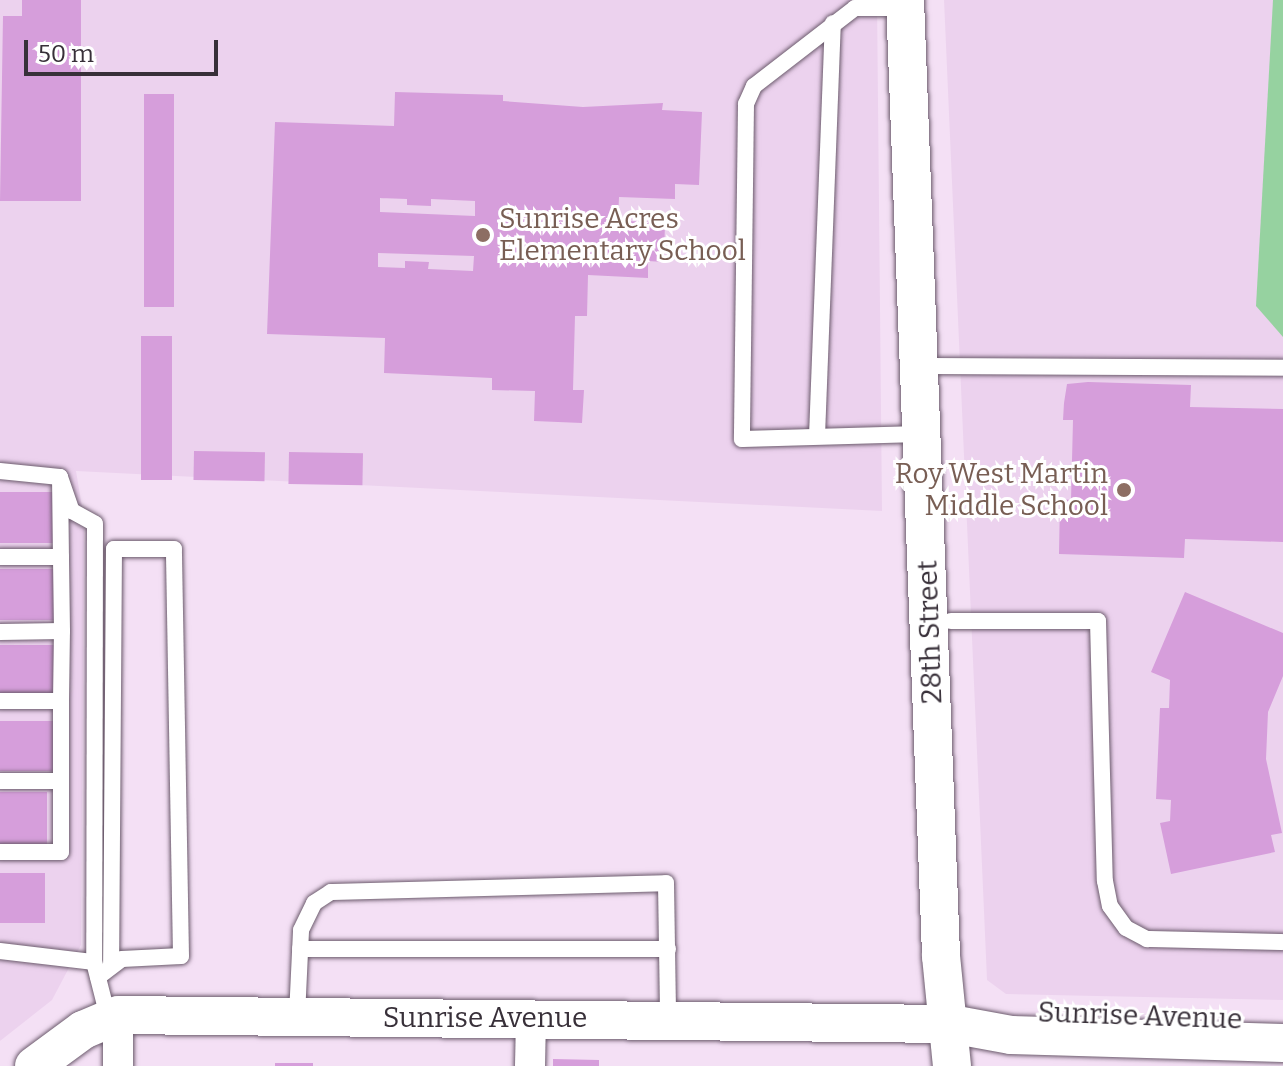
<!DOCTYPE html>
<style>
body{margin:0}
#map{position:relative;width:1283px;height:1066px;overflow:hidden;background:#f4e0f5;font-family:Bitter,serif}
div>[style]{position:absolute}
.built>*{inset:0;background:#ecd2ee}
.green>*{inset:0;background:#96d2a0}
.building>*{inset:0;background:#d69edb;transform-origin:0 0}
.roads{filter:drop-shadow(0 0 2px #6c5b6d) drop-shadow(0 0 2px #6c5b6d)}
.service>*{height:16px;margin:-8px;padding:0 8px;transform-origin:8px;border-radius:8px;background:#fff}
.minor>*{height:30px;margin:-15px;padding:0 15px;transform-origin:15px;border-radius:15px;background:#fff}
.tertiary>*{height:38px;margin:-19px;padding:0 19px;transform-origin:19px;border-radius:19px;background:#fff}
.dots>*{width:22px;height:22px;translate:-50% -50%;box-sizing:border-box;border:4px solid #fff;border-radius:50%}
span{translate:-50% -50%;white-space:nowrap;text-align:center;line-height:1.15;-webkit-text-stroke:6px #fff;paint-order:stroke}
.education-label{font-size:28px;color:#785e54}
.left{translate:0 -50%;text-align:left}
.right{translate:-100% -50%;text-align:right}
.street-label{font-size:28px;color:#383039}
.scale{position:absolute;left:24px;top:40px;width:194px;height:36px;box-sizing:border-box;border:4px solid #383039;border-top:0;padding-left:10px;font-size:24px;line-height:28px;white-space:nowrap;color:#383039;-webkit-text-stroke:6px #fff;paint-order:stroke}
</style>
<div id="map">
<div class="built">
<div style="clip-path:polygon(0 0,877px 0,882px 511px,76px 471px,84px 519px,81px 945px,52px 1000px,0 1041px)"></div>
<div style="clip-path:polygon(944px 0,1283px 0,1283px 1000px,1006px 994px,987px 980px)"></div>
</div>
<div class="green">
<div style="clip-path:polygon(1273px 0,1283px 0,1283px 337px,1256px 306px)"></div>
</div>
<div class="building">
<div style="clip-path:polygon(22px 0,81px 0,81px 201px,0 201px,3px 16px,22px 16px)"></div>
<div style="clip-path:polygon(evenodd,395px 92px,503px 95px,503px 101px,583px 107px,663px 103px,662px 110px,702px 112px,699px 185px,675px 184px,675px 199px,619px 197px,618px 221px,665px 222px,664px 262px,648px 261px,648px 278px,588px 275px,587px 316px,575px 316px,573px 390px,584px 390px,582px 423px,534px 421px,535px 391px,492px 390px,492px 378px,384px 373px,385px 338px,267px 334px,275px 122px,394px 126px,395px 92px,380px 198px,407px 199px,407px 205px,431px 206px,431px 199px,475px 201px,475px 216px,380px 212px,380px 198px,395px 92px,378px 253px,474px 256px,473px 271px,428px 269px,429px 262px,405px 261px,405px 268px,378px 267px,378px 253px)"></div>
<div style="left:144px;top:94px;width:30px;height:213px"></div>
<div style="left:141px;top:336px;width:31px;height:144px"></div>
<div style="clip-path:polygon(1088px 382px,1191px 385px,1190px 407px,1283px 409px,1283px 542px,1185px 539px,1184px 558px,1059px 554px,1060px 499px,1071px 500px,1073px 420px,1063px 420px,1064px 403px,1067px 384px)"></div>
<div style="left:194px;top:451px;width:71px;height:29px;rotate:1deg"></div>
<div style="left:289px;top:452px;width:74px;height:32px;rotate:1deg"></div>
<div style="left:0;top:492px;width:57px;height:51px"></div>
<div style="left:0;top:569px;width:57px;height:51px"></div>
<div style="clip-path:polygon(1185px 592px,1283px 633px,1283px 676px,1268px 712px,1266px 759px,1282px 833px,1271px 835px,1275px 852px,1171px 874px,1160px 823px,1170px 821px,1171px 800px,1156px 799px,1160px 708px,1169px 708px,1170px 680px,1151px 672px)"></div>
<div style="left:0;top:645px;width:57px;height:50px"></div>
<div style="left:0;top:721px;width:56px;height:50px"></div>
<div style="left:0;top:792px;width:47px;height:52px"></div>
<div style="left:0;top:873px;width:45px;height:50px"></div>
<div style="clip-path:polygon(553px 1059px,599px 1060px,599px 1066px,553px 1066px)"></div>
<div style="left:275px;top:1063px;width:38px;height:3px"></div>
</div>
<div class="roads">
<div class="service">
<div style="left:905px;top:8px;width:50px;rotate:180deg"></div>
<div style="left:855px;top:8px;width:128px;rotate:142.3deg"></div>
<div style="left:754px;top:86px;width:20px;rotate:114deg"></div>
<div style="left:746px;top:104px;width:335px;rotate:90.7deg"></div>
<div style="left:742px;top:439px;width:178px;rotate:-1.6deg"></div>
<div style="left:937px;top:366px;width:346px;rotate:0.3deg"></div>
<div style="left:817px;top:436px;width:413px;rotate:-87.8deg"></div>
<div style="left:0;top:471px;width:60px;rotate:5.7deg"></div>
<div style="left:60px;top:477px;width:80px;rotate:89.3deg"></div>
<div style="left:61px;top:557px;width:61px;rotate:180deg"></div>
<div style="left:60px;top:477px;width:36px;rotate:71deg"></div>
<div style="left:72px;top:511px;width:26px;rotate:29deg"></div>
<div style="left:95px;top:524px;width:438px;rotate:90.1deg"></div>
<div style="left:951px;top:621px;width:147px"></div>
<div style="left:1098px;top:621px;width:260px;rotate:88.5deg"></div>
<div style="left:1105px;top:881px;width:25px;rotate:79deg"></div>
<div style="left:1110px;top:906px;width:27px;rotate:54deg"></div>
<div style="left:1126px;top:928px;width:24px;rotate:28deg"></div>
<div style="left:1147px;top:939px;width:136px;rotate:1.3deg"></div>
<div style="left:0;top:632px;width:62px;rotate:-0.9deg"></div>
<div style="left:62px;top:631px;width:74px;rotate:-90.8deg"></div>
<div style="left:0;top:701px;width:61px"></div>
<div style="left:61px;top:701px;width:70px;rotate:-89.2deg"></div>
<div style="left:0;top:781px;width:61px"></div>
<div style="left:61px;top:781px;width:80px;rotate:-90deg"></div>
<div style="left:0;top:852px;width:61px"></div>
<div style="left:61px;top:852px;width:71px;rotate:-90deg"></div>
<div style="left:300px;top:949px;width:368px"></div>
<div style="left:0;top:951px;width:95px;rotate:6.7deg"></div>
<div style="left:94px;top:962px;width:57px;rotate:75.7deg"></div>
<div style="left:98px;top:977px;width:30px;rotate:-37deg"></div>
<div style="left:122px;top:959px;width:59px;rotate:-2.9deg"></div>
<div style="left:181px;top:956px;width:407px;rotate:-91deg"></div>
<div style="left:174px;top:549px;width:60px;rotate:180deg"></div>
<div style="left:114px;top:549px;width:417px;rotate:90.4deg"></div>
<div style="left:297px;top:1016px;width:86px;rotate:-87.3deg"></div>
<div style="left:301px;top:930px;width:30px;rotate:-64deg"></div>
<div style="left:314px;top:903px;width:20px;rotate:-33deg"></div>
<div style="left:331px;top:892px;width:335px;rotate:-1.5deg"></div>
<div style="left:666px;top:883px;width:134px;rotate:89.1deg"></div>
</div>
<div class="minor">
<div style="left:118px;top:1015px;width:51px;rotate:90deg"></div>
<div style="left:530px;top:1066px;width:47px;rotate:-88.8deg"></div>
</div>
<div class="tertiary">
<div style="left:905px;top:0;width:957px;rotate:87.84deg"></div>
<div style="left:941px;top:956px;width:111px;rotate:84.3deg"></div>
<div style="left:34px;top:1066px;width:61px;rotate:-36.3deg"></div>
<div style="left:83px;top:1030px;width:38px;rotate:-23deg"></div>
<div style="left:118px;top:1015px;width:833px;rotate:0.62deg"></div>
<div style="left:951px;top:1024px;width:61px;rotate:10.4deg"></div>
<div style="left:1011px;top:1035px;width:272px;rotate:1.7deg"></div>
</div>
</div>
<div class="dots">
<div style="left:483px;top:235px;background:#8d6e63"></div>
<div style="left:1124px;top:490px;background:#8d6e63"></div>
</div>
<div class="education-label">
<span class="left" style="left:499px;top:235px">Sunrise Acres<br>Elementary School</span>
<span class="right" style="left:1108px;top:490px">Roy West Martin<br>Middle School</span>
</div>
<div class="street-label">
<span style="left:930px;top:632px;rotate:-92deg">28th Street</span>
<span style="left:1140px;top:1016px;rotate:2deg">Sunrise Avenue</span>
<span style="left:485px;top:1018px">Sunrise Avenue</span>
</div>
<div class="scale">50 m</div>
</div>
